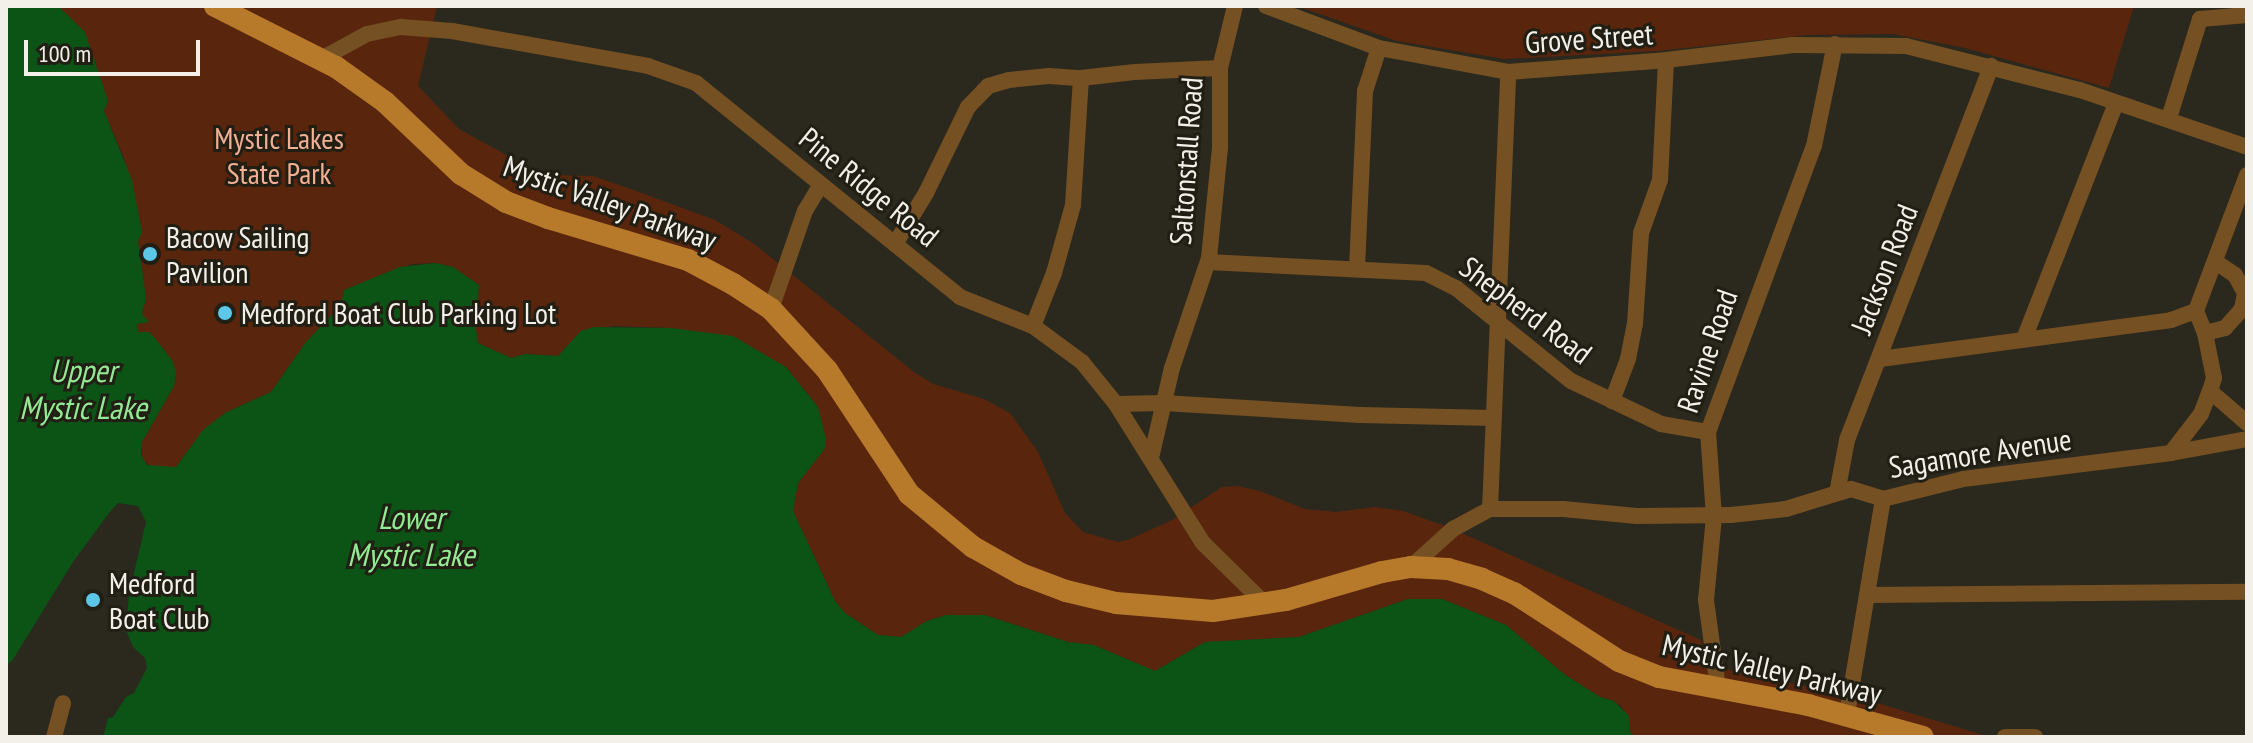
<!DOCTYPE html>
<style>
body{margin:0}
#map{position:relative;width:2253px;height:743px;overflow:hidden;background:#2b281d;font-family:"PT Sans Narrow",sans-serif}
div>[style]{position:absolute}
.green>*{inset:0;background:#59260d}
.water>*{inset:0;background:#0c5316}
.minor>*{height:16px;margin:-8px;padding:0 8px;transform-origin:8px;border-radius:8px;background:#755023}
.major>*{height:22px;margin:-11px;padding:0 11px;transform-origin:11px;border-radius:11px;background:#b77a2b}
.dots>*{width:22px;height:22px;translate:-50% -50%;box-sizing:border-box;border:4px solid #211e14;border-radius:50%}
span{translate:-50% -50%;white-space:nowrap;text-align:center;line-height:1.15;-webkit-text-stroke:6px #211e14;paint-order:stroke}
.street-label{font-size:30px;color:#f2f0e9}
.park-label{font-size:30px;color:#f1af93}
.poi-label{font-size:30px;color:#f2f0e9}
.left{translate:0 -50%;text-align:left}
.water-label{font-size:32px;color:#93ea94;font-style:italic}
.frame{position:absolute;inset:0;border:8px solid #f2f0e9;pointer-events:none}
.scale{position:absolute;left:24px;top:40px;width:176px;height:36px;box-sizing:border-box;border:4px solid #f2f0e9;border-top:0;padding-left:10px;font-size:24px;line-height:28px;white-space:nowrap;color:#f2f0e9;-webkit-text-stroke:6px #211e14;paint-order:stroke}
</style>
<div id="map">
<div class="green">
<div style="clip-path:polygon(58px 6px,437px 6px,418px 86px,459px 129px,528px 167px,555px 175px,593px 176px,631px 189px,715px 220px,753px 243px,914px 372px,933px 384px,984px 399px,1010px 413px,1038px 452px,1065px 513px,1083px 532px,1118px 542px,1128px 540px,1172px 520px,1222px 487px,1237px 486px,1260px 491px,1305px 509px,1336px 512px,1375px 507px,1403px 511px,1448px 527px,1701px 640px,1706px 665px,1861px 698px,1990px 737px,1636px 737px,1630px 732px,1622px 707px,1614px 701px,1600px 697px,1564px 674px,1506px 625px,1442px 599px,1408px 599px,1299px 637px,1205px 642px,1155px 671px,1094px 645px,1068px 642px,985px 615px,946px 615px,927px 621px,901px 637px,878px 635px,845px 613px,835px 601px,793px 511px,798px 483px,826px 447px,818px 407px,786px 367px,733px 337px,671px 328px,613px 326px,581px 331px,558px 356px,525px 354px,511px 358px,478px 343px,475px 323px,479px 285px,453px 267px,435px 263px,412px 264px,344px 290px,341px 305px,306px 342px,271px 392px,225px 413px,203px 431px,176px 467px,151px 467px,142px 459px,142px 442px,174px 386px,172px 360px,149px 332px,138px 333px,137px 324px,148px 322px,142px 315px,146px 298px,138px 241px,142px 232px,124px 158px,104px 111px,108px 101px,85px 33px)"></div>
<div style="clip-path:polygon(1297px 6px,2134px 6px,2109px 88px,1965px 48px,1893px 34px,1808px 35px,1658px 51px,1504px 59px,1397px 41px)"></div>
</div>
<div class="water">
<div style="clip-path:polygon(6px 6px,58px 6px,85px 32px,108px 101px,104px 111px,132px 180px,142px 232px,138px 241px,146px 298px,142px 314px,149px 322px,137px 324px,138px 332px,149px 332px,154px 337px,172px 360px,176px 372px,174px 386px,142px 442px,141px 455px,147px 465px,176px 467px,203px 430px,225px 413px,271px 392px,306px 342px,341px 305px,344px 290px,400px 267px,435px 263px,453px 267px,479px 285px,475px 323px,478px 343px,511px 358px,525px 354px,558px 356px,581px 331px,594px 327px,671px 328px,733px 336px,786px 367px,818px 407px,826px 439px,826px 447px,798px 483px,793px 511px,835px 601px,845px 613px,878px 635px,901px 637px,927px 621px,946px 615px,985px 615px,1068px 642px,1094px 645px,1155px 671px,1205px 642px,1299px 637px,1408px 599px,1442px 599px,1506px 625px,1564px 674px,1600px 697px,1614px 701px,1629px 716px,1630px 732px,1636px 737px,103px 737px,108px 718px,113px 717px,126px 697px,134px 693px,147px 668px,145px 658px,133px 647px,126px 630px,129px 594px,146px 522px,138px 506px,118px 503px,109px 513px,73px 562px,12px 661px,6px 665px)"></div>
</div>
<div class="minor">
<div style="left:1266px;top:6px;width:121px;rotate:20.4deg"></div>
<div style="left:1379px;top:48px;width:131px;rotate:10.5deg"></div>
<div style="left:1508px;top:72px;width:158px;rotate:-4.3deg"></div>
<div style="left:1666px;top:60px;width:128px;rotate:-6.7deg"></div>
<div style="left:1793px;top:45px;width:113px;rotate:0.5deg"></div>
<div style="left:1906px;top:46px;width:179px;rotate:14.2deg"></div>
<div style="left:2080px;top:90px;width:176px;rotate:18.8deg"></div>
<div style="left:323px;top:58px;width:50px;rotate:-28.6deg"></div>
<div style="left:367px;top:34px;width:35px;rotate:-12deg"></div>
<div style="left:401px;top:27px;width:51px;rotate:4.5deg"></div>
<div style="left:452px;top:31px;width:199px;rotate:10.1deg"></div>
<div style="left:648px;top:66px;width:51px;rotate:19.5deg"></div>
<div style="left:696px;top:83px;width:340px;rotate:39deg"></div>
<div style="left:960px;top:297px;width:79px;rotate:21.7deg"></div>
<div style="left:1033px;top:326px;width:61px;rotate:36.3deg"></div>
<div style="left:1082px;top:362px;width:54px;rotate:51deg"></div>
<div style="left:1116px;top:404px;width:164px;rotate:58deg"></div>
<div style="left:1203px;top:543px;width:87px;rotate:44.5deg"></div>
<div style="left:2169px;top:118px;width:104px;rotate:-72.6deg"></div>
<div style="left:2200px;top:19px;width:47px;rotate:-4.9deg"></div>
<div style="left:2247px;top:175px;width:145px;rotate:110.6deg"></div>
<div style="left:2196px;top:311px;width:24px;rotate:68deg"></div>
<div style="left:2205px;top:333px;width:46px;rotate:78.7deg"></div>
<div style="left:2214px;top:378px;width:14px;rotate:107deg"></div>
<div style="left:2210px;top:391px;width:49px;rotate:40.9deg"></div>
<div style="left:895px;top:244px;width:60px;rotate:-58.7deg"></div>
<div style="left:926px;top:193px;width:96px;rotate:-64deg"></div>
<div style="left:968px;top:107px;width:29px;rotate:-46deg"></div>
<div style="left:988px;top:86px;width:22px;rotate:-16deg"></div>
<div style="left:1009px;top:80px;width:40px;rotate:-5.7deg"></div>
<div style="left:1049px;top:76px;width:32px;rotate:4deg"></div>
<div style="left:1081px;top:78px;width:54px;rotate:-6.3deg"></div>
<div style="left:1135px;top:72px;width:85px;rotate:-2.7deg"></div>
<div style="left:1208px;top:262px;width:218px;rotate:2.9deg"></div>
<div style="left:1426px;top:273px;width:34px;rotate:27deg"></div>
<div style="left:1456px;top:288px;width:148px;rotate:39deg"></div>
<div style="left:1571px;top:381px;width:100px;rotate:25.5deg"></div>
<div style="left:1661px;top:424px;width:48px;rotate:9.7deg"></div>
<div style="left:1357px;top:268px;width:177px;rotate:-87.4deg"></div>
<div style="left:1365px;top:91px;width:45px;rotate:-72deg"></div>
<div style="left:771px;top:309px;width:104px;rotate:-70.9deg"></div>
<div style="left:805px;top:211px;width:31px;rotate:-59deg"></div>
<div style="left:1033px;top:326px;width:57px;rotate:-68.4deg"></div>
<div style="left:1054px;top:273px;width:71px;rotate:-74.4deg"></div>
<div style="left:1073px;top:205px;width:127px;rotate:-86.4deg"></div>
<div style="left:2205px;top:333px;width:21px;rotate:-14deg"></div>
<div style="left:2225px;top:328px;width:25px;rotate:-48deg"></div>
<div style="left:2242px;top:309px;width:16px;rotate:-79deg"></div>
<div style="left:2245px;top:293px;width:21px;rotate:-119deg"></div>
<div style="left:2235px;top:275px;width:23px;rotate:-146deg"></div>
<div style="left:2024px;top:339px;width:253px;rotate:-68.7deg"></div>
<div style="left:1880px;top:359px;width:294px;rotate:-7.6deg"></div>
<div style="left:2171px;top:320px;width:27px;rotate:-20deg"></div>
<div style="left:1612px;top:401px;width:45px;rotate:-69.1deg"></div>
<div style="left:1628px;top:359px;width:36px;rotate:-79deg"></div>
<div style="left:1635px;top:324px;width:91px;rotate:-86.2deg"></div>
<div style="left:1641px;top:233px;width:56px;rotate:-70.3deg"></div>
<div style="left:1660px;top:180px;width:120px;rotate:-87.1deg"></div>
<div style="left:1116px;top:404px;width:48px;rotate:-1.2deg"></div>
<div style="left:1164px;top:403px;width:196px;rotate:3.5deg"></div>
<div style="left:1360px;top:415px;width:133px;rotate:1.3deg"></div>
<div style="left:2171px;top:453px;width:49px;rotate:-52.4deg"></div>
<div style="left:2201px;top:414px;width:25px;rotate:-69deg"></div>
<div style="left:1151px;top:458px;width:92px;rotate:-76.9deg"></div>
<div style="left:1172px;top:368px;width:116px;rotate:-71.4deg"></div>
<div style="left:1209px;top:258px;width:112px;rotate:-84.3deg"></div>
<div style="left:1220px;top:147px;width:79px;rotate:-90deg"></div>
<div style="left:1220px;top:68px;width:64px;rotate:-76.4deg"></div>
<div style="left:1837px;top:493px;width:54px;rotate:-79.3deg"></div>
<div style="left:1847px;top:440px;width:401px;rotate:-68.9deg"></div>
<div style="left:1490px;top:509px;width:437px;rotate:-87.6deg"></div>
<div style="left:1411px;top:567px;width:57px;rotate:-42.1deg"></div>
<div style="left:1453px;top:529px;width:42px;rotate:-28.4deg"></div>
<div style="left:1490px;top:509px;width:73px"></div>
<div style="left:1563px;top:509px;width:74px;rotate:5.4deg"></div>
<div style="left:1637px;top:516px;width:94px;rotate:-0.6deg"></div>
<div style="left:1731px;top:515px;width:55px;rotate:-6.2deg"></div>
<div style="left:1786px;top:509px;width:68px;rotate:-17.1deg"></div>
<div style="left:1851px;top:489px;width:34px;rotate:17deg"></div>
<div style="left:1883px;top:499px;width:82px;rotate:-14deg"></div>
<div style="left:1963px;top:479px;width:210px;rotate:-7.1deg"></div>
<div style="left:2171px;top:453px;width:77px;rotate:-10.4deg"></div>
<div style="left:1867px;top:595px;width:380px;rotate:-0.5deg"></div>
<div style="left:1718px;top:688px;width:89px;rotate:-97.8deg"></div>
<div style="left:1706px;top:600px;width:83px;rotate:-84.5deg"></div>
<div style="left:1714px;top:517px;width:85px;rotate:-94deg"></div>
<div style="left:1708px;top:432px;width:305px;rotate:-69.7deg"></div>
<div style="left:1814px;top:146px;width:104px;rotate:-78.4deg"></div>
<div style="left:1847px;top:714px;width:218px;rotate:-80.5deg"></div>
<div style="left:54px;top:737px;width:35px;rotate:-75deg"></div>
<div style="left:2005px;top:737px;width:30px"></div>
</div>
<div class="major">
<div style="left:215px;top:6px;width:136px;rotate:26.8deg"></div>
<div style="left:336px;top:67px;width:60px;rotate:35.5deg"></div>
<div style="left:385px;top:102px;width:105px;rotate:43.5deg"></div>
<div style="left:461px;top:174px;width:53px;rotate:31.9deg"></div>
<div style="left:506px;top:202px;width:45px;rotate:20.9deg"></div>
<div style="left:548px;top:218px;width:146px;rotate:16.7deg"></div>
<div style="left:688px;top:260px;width:51px;rotate:28.1deg"></div>
<div style="left:733px;top:284px;width:45px;rotate:33.3deg"></div>
<div style="left:771px;top:309px;width:83px;rotate:47.4deg"></div>
<div style="left:827px;top:370px;width:149px;rotate:56.5deg"></div>
<div style="left:909px;top:494px;width:83px;rotate:39.6deg"></div>
<div style="left:973px;top:547px;width:55px;rotate:29.4deg"></div>
<div style="left:1021px;top:574px;width:48px;rotate:20.7deg"></div>
<div style="left:1066px;top:591px;width:51px;rotate:13.5deg"></div>
<div style="left:1116px;top:603px;width:97px;rotate:4.7deg"></div>
<div style="left:1213px;top:611px;width:74px;rotate:-8.6deg"></div>
<div style="left:1286px;top:600px;width:100px;rotate:-16.3deg"></div>
<div style="left:1382px;top:572px;width:29px;rotate:-10deg"></div>
<div style="left:1411px;top:567px;width:37px;rotate:3deg"></div>
<div style="left:1448px;top:569px;width:35px;rotate:16deg"></div>
<div style="left:1482px;top:579px;width:35px;rotate:24deg"></div>
<div style="left:1514px;top:593px;width:125px;rotate:32.9deg"></div>
<div style="left:1619px;top:661px;width:43px;rotate:21.8deg"></div>
<div style="left:1659px;top:677px;width:152px;rotate:10.6deg"></div>
<div style="left:1808px;top:705px;width:119px;rotate:15.5deg"></div>
</div>
<div class="dots">
<div style="left:150px;top:254px;background:#5cc7e7"></div>
<div style="left:225px;top:313px;background:#5cc7e7"></div>
<div style="left:93px;top:600px;background:#5cc7e7"></div>
</div>
<div class="street-label">
<span style="left:1589px;top:38px;rotate:-4deg">Grove Street</span>
<span style="left:1186px;top:161px;rotate:-86deg">Saltonstall Road</span>
<span style="left:869px;top:187px;rotate:39deg">Pine Ridge Road</span>
<span style="left:610px;top:203px;rotate:20deg">Mystic Valley Parkway</span>
<span style="left:1884px;top:269px;rotate:-69deg">Jackson Road</span>
<span style="left:1526px;top:310px;rotate:37deg">Shepherd Road</span>
<span style="left:1707px;top:351px;rotate:-71deg">Ravine Road</span>
<span style="left:1980px;top:453px;rotate:-9deg">Sagamore Avenue</span>
<span style="left:1772px;top:669px;rotate:13deg">Mystic Valley Parkway</span>
</div>
<div class="park-label">
<span style="left:279px;top:155px">Mystic Lakes<br>State Park</span>
</div>
<div class="poi-label">
<span class="left" style="left:166px;top:254px">Bacow Sailing<br>Pavilion</span>
<span class="left" style="left:241px;top:313px">Medford Boat Club Parking Lot</span>
<span class="left" style="left:109px;top:600px">Medford<br>Boat Club</span>
</div>
<div class="water-label">
<span style="left:83px;top:389px">Upper<br>Mystic Lake</span>
<span style="left:411px;top:536px">Lower<br>Mystic Lake</span>
</div>
<div class="frame"></div>
<div class="scale">100 m</div>
</div>
